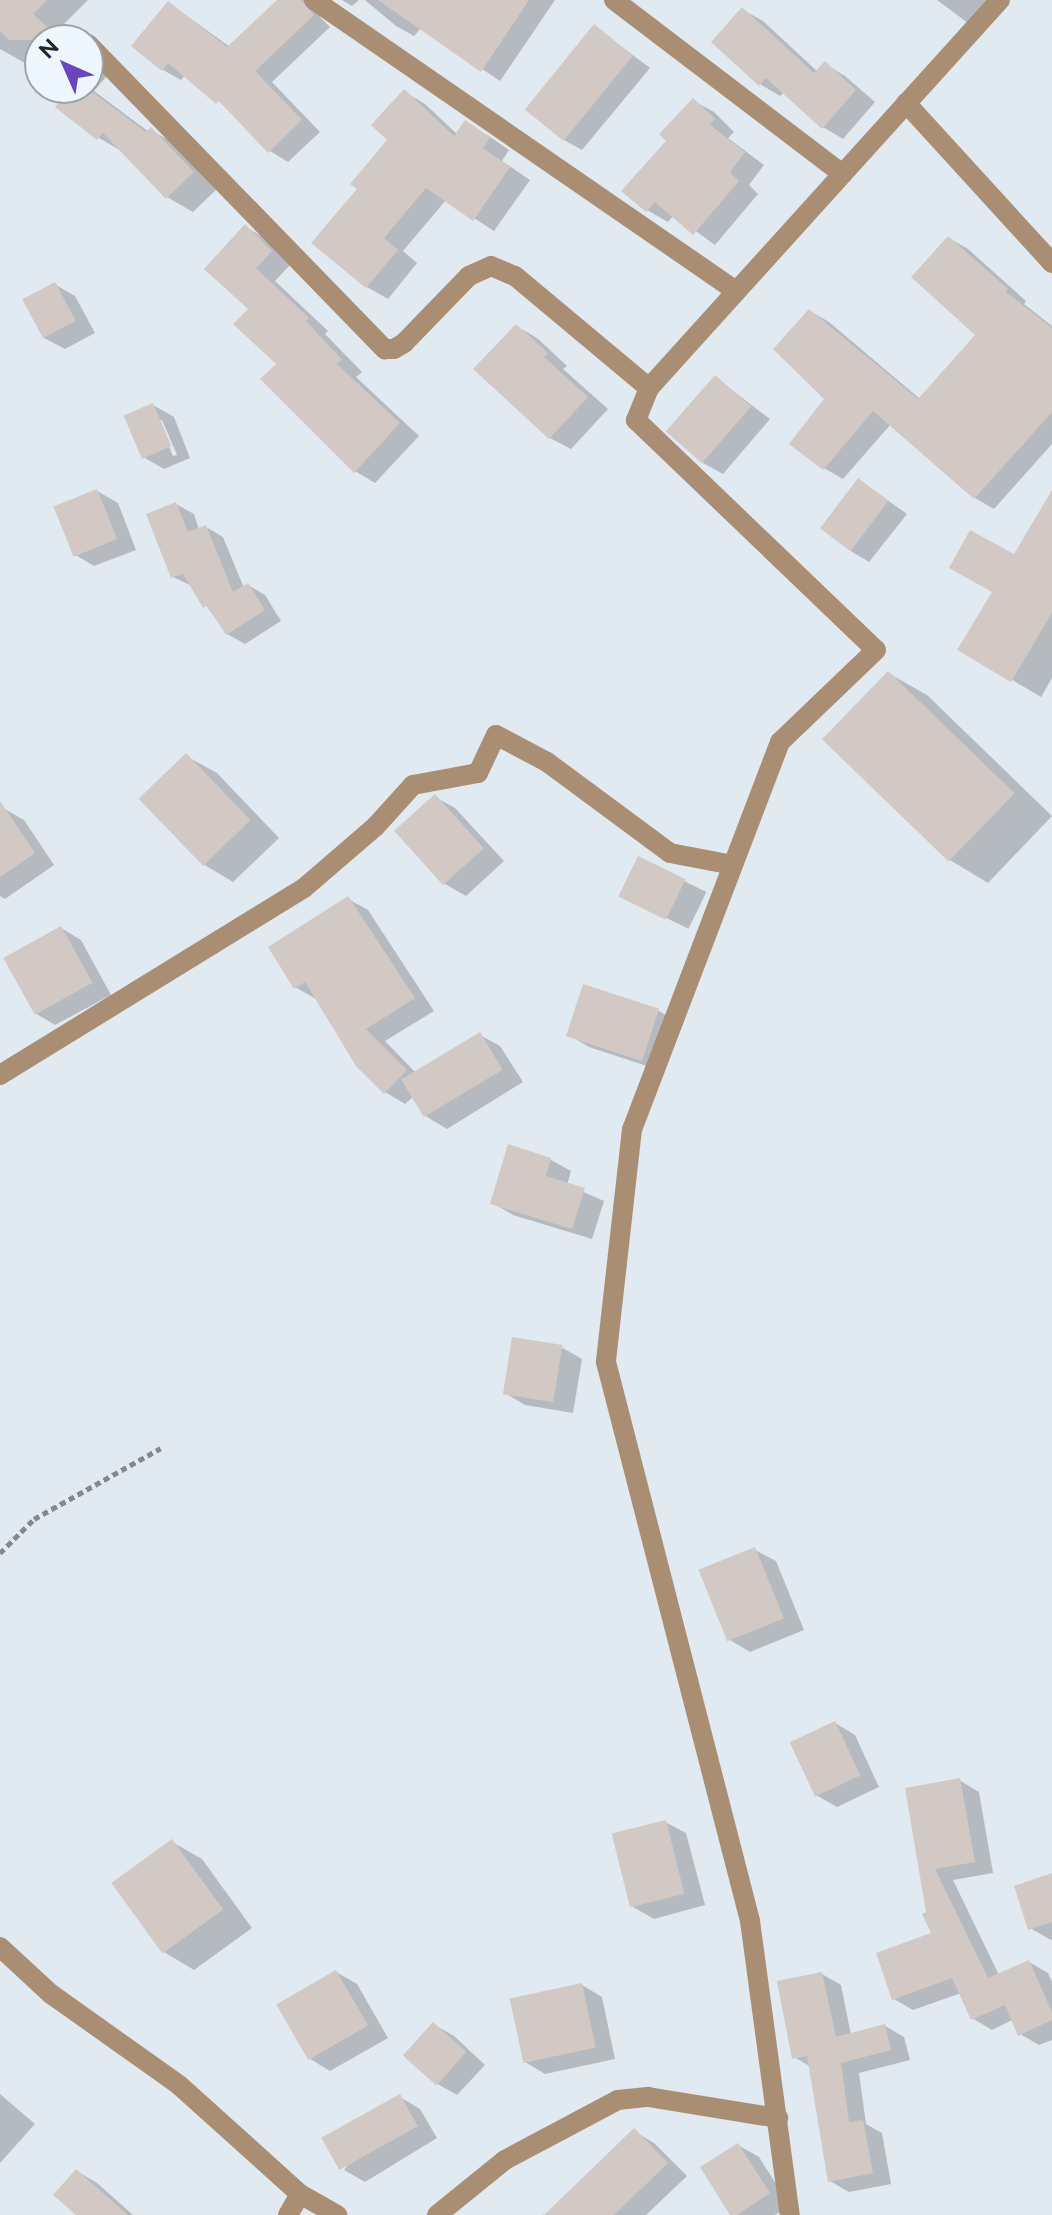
<!DOCTYPE html>
<style>
body{margin:0}
#map{position:relative;width:1052px;height:2215px;overflow:hidden;background:#e1e9f1;font-family:Raleway,sans-serif}
div>[style]{position:absolute}
.shadow>*{inset:0;background:#0003;transform-origin:0 0}
.building>*{inset:0;background:#d3c9c4;transform-origin:0 0}
.path>*{height:5px;margin-top:-2.5px;transform-origin:0;background:repeating-linear-gradient(90deg,#84898e 0 6px,transparent 0 10px)}
.minor>*{height:20px;margin:-10px;padding:0 10px;transform-origin:10px;border-radius:10px;background:#a98e74}
span{translate:-50% -50%;white-space:nowrap;text-align:center;line-height:1.15;-webkit-text-stroke:8px #eef7fe;paint-order:stroke}
.north{position:absolute;left:24px;top:24px;width:80px;height:80px;box-sizing:border-box;background:#eef7fe;border:2px solid #9da3a8;border-radius:50%;rotate:315deg;font-size:22px;font-weight:700;line-height:32px;text-align:center;color:#232628}
.north::after{content:'';display:block;margin:auto;width:28px;height:36px;background:#6b45bd;clip-path:polygon(50% 0,100% 100%,50% 72%,0 100%)}
</style>
<div id="map">
<div class="shadow">
<div style="clip-path:polygon(0 0,88px 0,58px 30px,68px 40px,40px 40px,40px 67px,30px 57px,25px 63px,0 49px)"></div>
<div style="clip-path:polygon(280px 0,327px 0,322px 2px,320px 17px,330px 27px,272px 82px,320px 132px,288px 162px,270px 151px,230px 110px,185px 75px,181px 80px,163px 70px,169px 3px,230px 47px)"></div>
<div style="clip-path:polygon(342px 0,359px 0,352px 6px)"></div>
<div style="clip-path:polygon(365px 0,555px 0,500px 81px,421px 28px,414px 36px,396px 26px)"></div>
<div style="clip-path:polygon(937px 0,992px 0,968px 23px)"></div>
<div style="clip-path:polygon(743px 10px,763px 21px,818px 72px,825px 64px,845px 76px,875px 102px,843px 139px,823px 127px,784px 92px,780px 96px,760px 84px)"></div>
<div style="clip-path:polygon(594px 26px,650px 68px,582px 150px,564px 140px)"></div>
<div style="clip-path:polygon(88px 59px,107px 76px,94px 91px,149px 132px,151px 130px,177px 145px,219px 187px,193px 212px,167px 197px,125px 153px,99px 138px,62px 88px,88px 88px)"></div>
<div style="clip-path:polygon(405px 92px,425px 104px,458px 135px,486px 134px,509px 150px,502px 161px,530px 180px,494px 231px,446px 200px,403px 251px,417px 263px,388px 299px,367px 287px,314px 243px,359px 189px,390px 139px)"></div>
<div style="clip-path:polygon(694px 101px,714px 112px,734px 132px,728px 138px,764px 165px,749px 185px,758px 194px,715px 245px,674px 215px,668px 222px,647px 210px,669px 141px)"></div>
<div style="clip-path:polygon(246px 227px,266px 239px,291px 264px,275px 281px,328px 331px,325px 334px,362px 372px,356px 377px,419px 436px,375px 483px,355px 471px,279px 364px,251px 308px)"></div>
<div style="clip-path:polygon(949px 238px,968px 249px,1026px 301px,1024px 304px,1052px 326px,1052px 444px,994px 509px,975px 498px,891px 424px,843px 479px,824px 468px,827px 398px,810px 311px,829px 322px,920px 399px,978px 334px)"></div>
<div style="clip-path:polygon(54px 284px,75px 296px,95px 333px,65px 349px,44px 338px)"></div>
<div style="clip-path:polygon(516px 326px,537px 338px,567px 366px,563px 369px,608px 409px,571px 449px,550px 438px,476px 369px)"></div>
<div style="clip-path:polygon(716px 378px,770px 419px,723px 474px,703px 463px)"></div>
<div style="clip-path:polygon(evenodd,153px 405px,174px 417px,190px 458px,164px 469px,143px 457px,153px 405px,158px 420px,162px 420px,177px 455px,173px 456px,158px 420px)"></div>
<div style="clip-path:polygon(859px 480px,907px 514px,869px 562px,849px 550px)"></div>
<div style="clip-path:polygon(97px 491px,118px 503px,136px 550px,94px 566px,74px 554px)"></div>
<div style="clip-path:polygon(176px 504px,194px 514px,199px 530px,206px 527px,223px 537px,244px 588px,248px 585px,265px 595px,281px 621px,245px 644px,227px 634px,192px 586px,173px 577px)"></div>
<div style="clip-path:polygon(1052px 517px,1052px 678px,1041px 697px,960px 649px,1015px 556px)"></div>
<div style="clip-path:polygon(888px 673px,927px 695px,1052px 816px,988px 883px,950px 860px,825px 739px)"></div>
<div style="clip-path:polygon(186px 756px,217px 773px,279px 838px,233px 882px,203px 864px)"></div>
<div style="clip-path:polygon(435px 797px,455px 808px,504px 861px,466px 896px,445px 884px)"></div>
<div style="clip-path:polygon(3px 808px,24px 820px,54px 865px,5px 899px,0 896px,0 810px)"></div>
<div style="left:639px;top:859px;width:75px;height:41px;rotate:26deg"></div>
<div style="clip-path:polygon(348px 899px,368px 910px,434px 1011px,385px 1041px,417px 1074px,480px 1035px,500px 1046px,523px 1082px,447px 1129px,427px 1117px,414px 1096px,405px 1104px,385px 1092px,316px 999px,295px 987px)"></div>
<div style="clip-path:polygon(61px 928px,81px 940px,111px 995px,55px 1025px,35px 1013px,6px 958px)"></div>
<div style="clip-path:polygon(585px 987px,659px 1011px,679px 1023px,662px 1071px,589px 1047px,569px 1035px)"></div>
<div style="clip-path:polygon(551px 1160px,571px 1171px,567px 1185px,604px 1201px,592px 1239px,513px 1215px,493px 1203px)"></div>
<div style="clip-path:polygon(561px 1347px,582px 1359px,573px 1413px,525px 1405px,505px 1393px)"></div>
<div style="clip-path:polygon(755px 1550px,776px 1561px,804px 1630px,750px 1652px,730px 1640px)"></div>
<div style="clip-path:polygon(835px 1723px,855px 1735px,879px 1787px,837px 1807px,816px 1795px)"></div>
<div style="clip-path:polygon(959px 1780px,979px 1792px,993px 1873px,953px 1880px,999px 1975px,1029px 1962px,1048px 1973px,1052px 1982px,1052px 2040px,1039px 2045px,1020px 2034px,1012px 2020px,992px 2030px,972px 2018px,961px 1993px,913px 2010px,894px 1999px,934px 1934px,907px 1789px)"></div>
<div style="clip-path:polygon(665px 1822px,686px 1833px,705px 1905px,654px 1919px,633px 1907px)"></div>
<div style="clip-path:polygon(172px 1842px,202px 1859px,252px 1928px,194px 1970px,164px 1952px)"></div>
<div style="clip-path:polygon(1052px 1875px,1052px 1940px,1051px 1940px,1030px 1928px)"></div>
<div style="clip-path:polygon(336px 1972px,357px 1984px,388px 2038px,330px 2071px,310px 2059px)"></div>
<div style="clip-path:polygon(822px 1974px,841px 1985px,851px 2035px,885px 2026px,904px 2037px,910px 2060px,859px 2073px,866px 2124px,882px 2133px,891px 2184px,849px 2192px,830px 2181px,811px 2067px,794px 2057px)"></div>
<div style="clip-path:polygon(582px 1985px,602px 1997px,615px 2059px,545px 2074px,525px 2062px)"></div>
<div style="clip-path:polygon(433px 2024px,454px 2036px,485px 2065px,457px 2095px,436px 2083px)"></div>
<div style="clip-path:polygon(0 2094px,35px 2124px,0 2163px)"></div>
<div style="clip-path:polygon(400px 2097px,420px 2109px,437px 2138px,365px 2182px,344px 2170px)"></div>
<div style="clip-path:polygon(634px 2131px,654px 2143px,687px 2176px,646px 2215px,542px 2215px,549px 2213px)"></div>
<div style="clip-path:polygon(738px 2145px,759px 2157px,790px 2206px,775px 2215px,733px 2215px)"></div>
<div style="clip-path:polygon(77px 2171px,97px 2183px,133px 2215px,79px 2215px)"></div>
</div>
<div class="building">
<div style="clip-path:polygon(0 0,47px 0,33px 14px,61px 40px,9px 40px,0 31px)"></div>
<div style="clip-path:polygon(277px 0,301px 0,314px 15px,255px 71px,302px 120px,268px 153px,219px 101px,216px 104px,168px 63px,162px 71px,131px 46px,168px 1px,227px 47px)"></div>
<div style="clip-path:polygon(378px 0,529px 0,481px 72px)"></div>
<div style="clip-path:polygon(742px 7px,814px 73px,825px 61px,856px 90px,822px 129px,766px 78px,759px 86px,711px 42px)"></div>
<div style="left:594px;top:24px;width:50px;height:110px;rotate:39deg"></div>
<div style="clip-path:polygon(60px 88px,87px 88px,146px 132px,151px 127px,194px 172px,166px 199px,103px 133px,97px 140px,55px 107px,65px 94px)"></div>
<div style="clip-path:polygon(404px 89px,454px 136px,465px 120px,490px 137px,483px 148px,510px 167px,473px 221px,426px 188px,384px 238px,398px 250px,366px 288px,311px 243px,357px 189px,350px 184px,387px 140px,371px 125px)"></div>
<div style="clip-path:polygon(693px 98px,715px 119px,710px 125px,745px 152px,730px 172px,739px 181px,693px 235px,655px 202px,646px 212px,621px 191px,666px 141px,659px 134px)"></div>
<div style="clip-path:polygon(245px 224px,272px 251px,256px 268px,309px 318px,306px 321px,342px 360px,337px 364px,400px 423px,354px 473px,260px 379px,276px 364px,233px 324px,248px 309px,204px 269px)"></div>
<div style="clip-path:polygon(948px 236px,1008px 289px,1006px 292px,1052px 328px,1052px 412px,974px 499px,873px 411px,823px 470px,789px 444px,824px 399px,773px 349px,809px 309px,918px 399px,975px 335px,911px 277px)"></div>
<div style="left:55px;top:282px;width:44px;height:37px;rotate:62deg"></div>
<div style="clip-path:polygon(516px 324px,548px 353px,544px 357px,588px 397px,549px 439px,473px 369px)"></div>
<div style="left:715px;top:375px;width:48px;height:75px;rotate:41deg"></div>
<div style="left:153px;top:403px;width:47px;height:32px;rotate:67deg"></div>
<div style="left:858px;top:478px;width:38px;height:63px;rotate:37deg"></div>
<div style="left:97px;top:489px;width:54px;height:47px;rotate:68deg"></div>
<div style="clip-path:polygon(1052px 490px,1052px 613px,1011px 682px,957px 650px,992px 592px,949px 568px,970px 530px,1014px 554px)"></div>
<div style="clip-path:polygon(176px 502px,188px 532px,206px 525px,233px 592px,248px 583px,265px 610px,226px 635px,207px 605px,203px 608px,183px 574px,171px 578px,146px 514px)"></div>
<div style="left:888px;top:671px;width:176px;height:95px;rotate:44deg"></div>
<div style="left:186px;top:753px;width:93px;height:66px;rotate:46deg"></div>
<div style="left:435px;top:794px;width:73px;height:55px;rotate:48deg"></div>
<div style="clip-path:polygon(0 801px,35px 853px,0 877px)"></div>
<div style="left:638px;top:856px;width:53px;height:45px;rotate:26deg"></div>
<div style="clip-path:polygon(348px 896px,415px 998px,366px 1029px,407px 1070px,384px 1094px,356px 1066px,305px 982px,294px 989px,268px 947px)"></div>
<div style="left:61px;top:926px;width:65px;height:66px;rotate:61deg"></div>
<div style="left:583px;top:984px;width:80px;height:55px;rotate:18deg"></div>
<div style="left:480px;top:1032px;width:44px;height:92px;rotate:59deg"></div>
<div style="clip-path:polygon(508px 1144px,551px 1158px,546px 1176px,585px 1188px,572px 1229px,490px 1204px)"></div>
<div style="left:512px;top:1337px;width:51px;height:58px;rotate:9deg"></div>
<div style="left:755px;top:1547px;width:77px;height:61px;rotate:68deg"></div>
<div style="left:835px;top:1721px;width:60px;height:50px;rotate:65deg"></div>
<div style="clip-path:polygon(960px 1778px,975px 1862px,935px 1869px,988px 1978px,1029px 1960px,1052px 2012px,1052px 2020px,1018px 2036px,1005px 2005px,971px 2020px,952px 1978px,892px 2000px,876px 1953px,931px 1933px,922px 1914px,926px 1912px,905px 1788px)"></div>
<div style="left:666px;top:1820px;width:76px;height:56px;rotate:76deg"></div>
<div style="left:172px;top:1839px;width:87px;height:75px;rotate:54deg"></div>
<div style="clip-path:polygon(1052px 1873px,1052px 1922px,1028px 1930px,1014px 1886px)"></div>
<div style="left:336px;top:1970px;width:64px;height:69px;rotate:60deg"></div>
<div style="clip-path:polygon(822px 1972px,836px 2037px,885px 2024px,891px 2050px,841px 2063px,849px 2122px,863px 2120px,873px 2173px,828px 2182px,807px 2056px,792px 2059px,777px 1981px)"></div>
<div style="left:582px;top:1983px;width:66px;height:74px;rotate:78deg"></div>
<div style="left:433px;top:2022px;width:45px;height:45px;rotate:42deg"></div>
<div style="left:400px;top:2094px;width:37px;height:90px;rotate:61deg"></div>
<div style="clip-path:polygon(634px 2128px,668px 2163px,614px 2215px,544px 2215px)"></div>
<div style="clip-path:polygon(738px 2143px,770px 2193px,737px 2215px,730px 2215px,700px 2167px)"></div>
<div style="clip-path:polygon(76px 2169px,128px 2215px,76px 2215px,53px 2195px)"></div>
</div>
<div class="path">
<div style="left:0;top:1553px;width:48px;rotate:-45deg"></div>
<div style="left:34px;top:1519px;width:145px;rotate:-29.2deg"></div>
</div>
<div class="minor">
<div style="left:314px;top:0;width:513px;rotate:34.59deg"></div>
<div style="left:614px;top:0;width:287px;rotate:37.3deg"></div>
<div style="left:88px;top:44px;width:426px;rotate:45.8deg"></div>
<div style="left:385px;top:349px;width:9px"></div>
<div style="left:394px;top:349px;width:12px;rotate:-31deg"></div>
<div style="left:404px;top:343px;width:93px;rotate:-45.9deg"></div>
<div style="left:469px;top:276px;width:24px;rotate:-24deg"></div>
<div style="left:491px;top:266px;width:26px;rotate:23deg"></div>
<div style="left:515px;top:276px;width:175px;rotate:39.9deg"></div>
<div style="left:649px;top:388px;width:523px;rotate:-47.87deg"></div>
<div style="left:906px;top:103px;width:217px;rotate:47.6deg"></div>
<div style="left:649px;top:388px;width:35px;rotate:112deg"></div>
<div style="left:636px;top:420px;width:332px;rotate:43.8deg"></div>
<div style="left:876px;top:650px;width:133px;rotate:136.2deg"></div>
<div style="left:780px;top:742px;width:414px;rotate:110.9deg"></div>
<div style="left:632px;top:1129px;width:234px;rotate:96.4deg"></div>
<div style="left:606px;top:1362px;width:577px;rotate:75.55deg"></div>
<div style="left:750px;top:1921px;width:297px;rotate:82.3deg"></div>
<div style="left:0;top:1075px;width:357px;rotate:-31.6deg"></div>
<div style="left:304px;top:888px;width:94px;rotate:-40.7deg"></div>
<div style="left:375px;top:827px;width:57px;rotate:-47.9deg"></div>
<div style="left:413px;top:785px;width:66px;rotate:-10.5deg"></div>
<div style="left:478px;top:773px;width:42px;rotate:-64.7deg"></div>
<div style="left:496px;top:735px;width:58px;rotate:27.9deg"></div>
<div style="left:547px;top:762px;width:153px;rotate:36.5deg"></div>
<div style="left:670px;top:853px;width:64px;rotate:10.8deg"></div>
<div style="left:0;top:1947px;width:69px;rotate:42.7deg"></div>
<div style="left:51px;top:1994px;width:157px;rotate:35.4deg"></div>
<div style="left:179px;top:2085px;width:163px;rotate:42deg"></div>
<div style="left:300px;top:2194px;width:43px;rotate:29.6deg"></div>
<div style="left:288px;top:2215px;width:24px;rotate:-60deg"></div>
<div style="left:437px;top:2215px;width:87px;rotate:-39deg"></div>
<div style="left:505px;top:2160px;width:128px;rotate:-28deg"></div>
<div style="left:618px;top:2100px;width:30px;rotate:-6deg"></div>
<div style="left:648px;top:2097px;width:132px;rotate:9.2deg"></div>
</div>
<div class="north">N</div>
</div>
